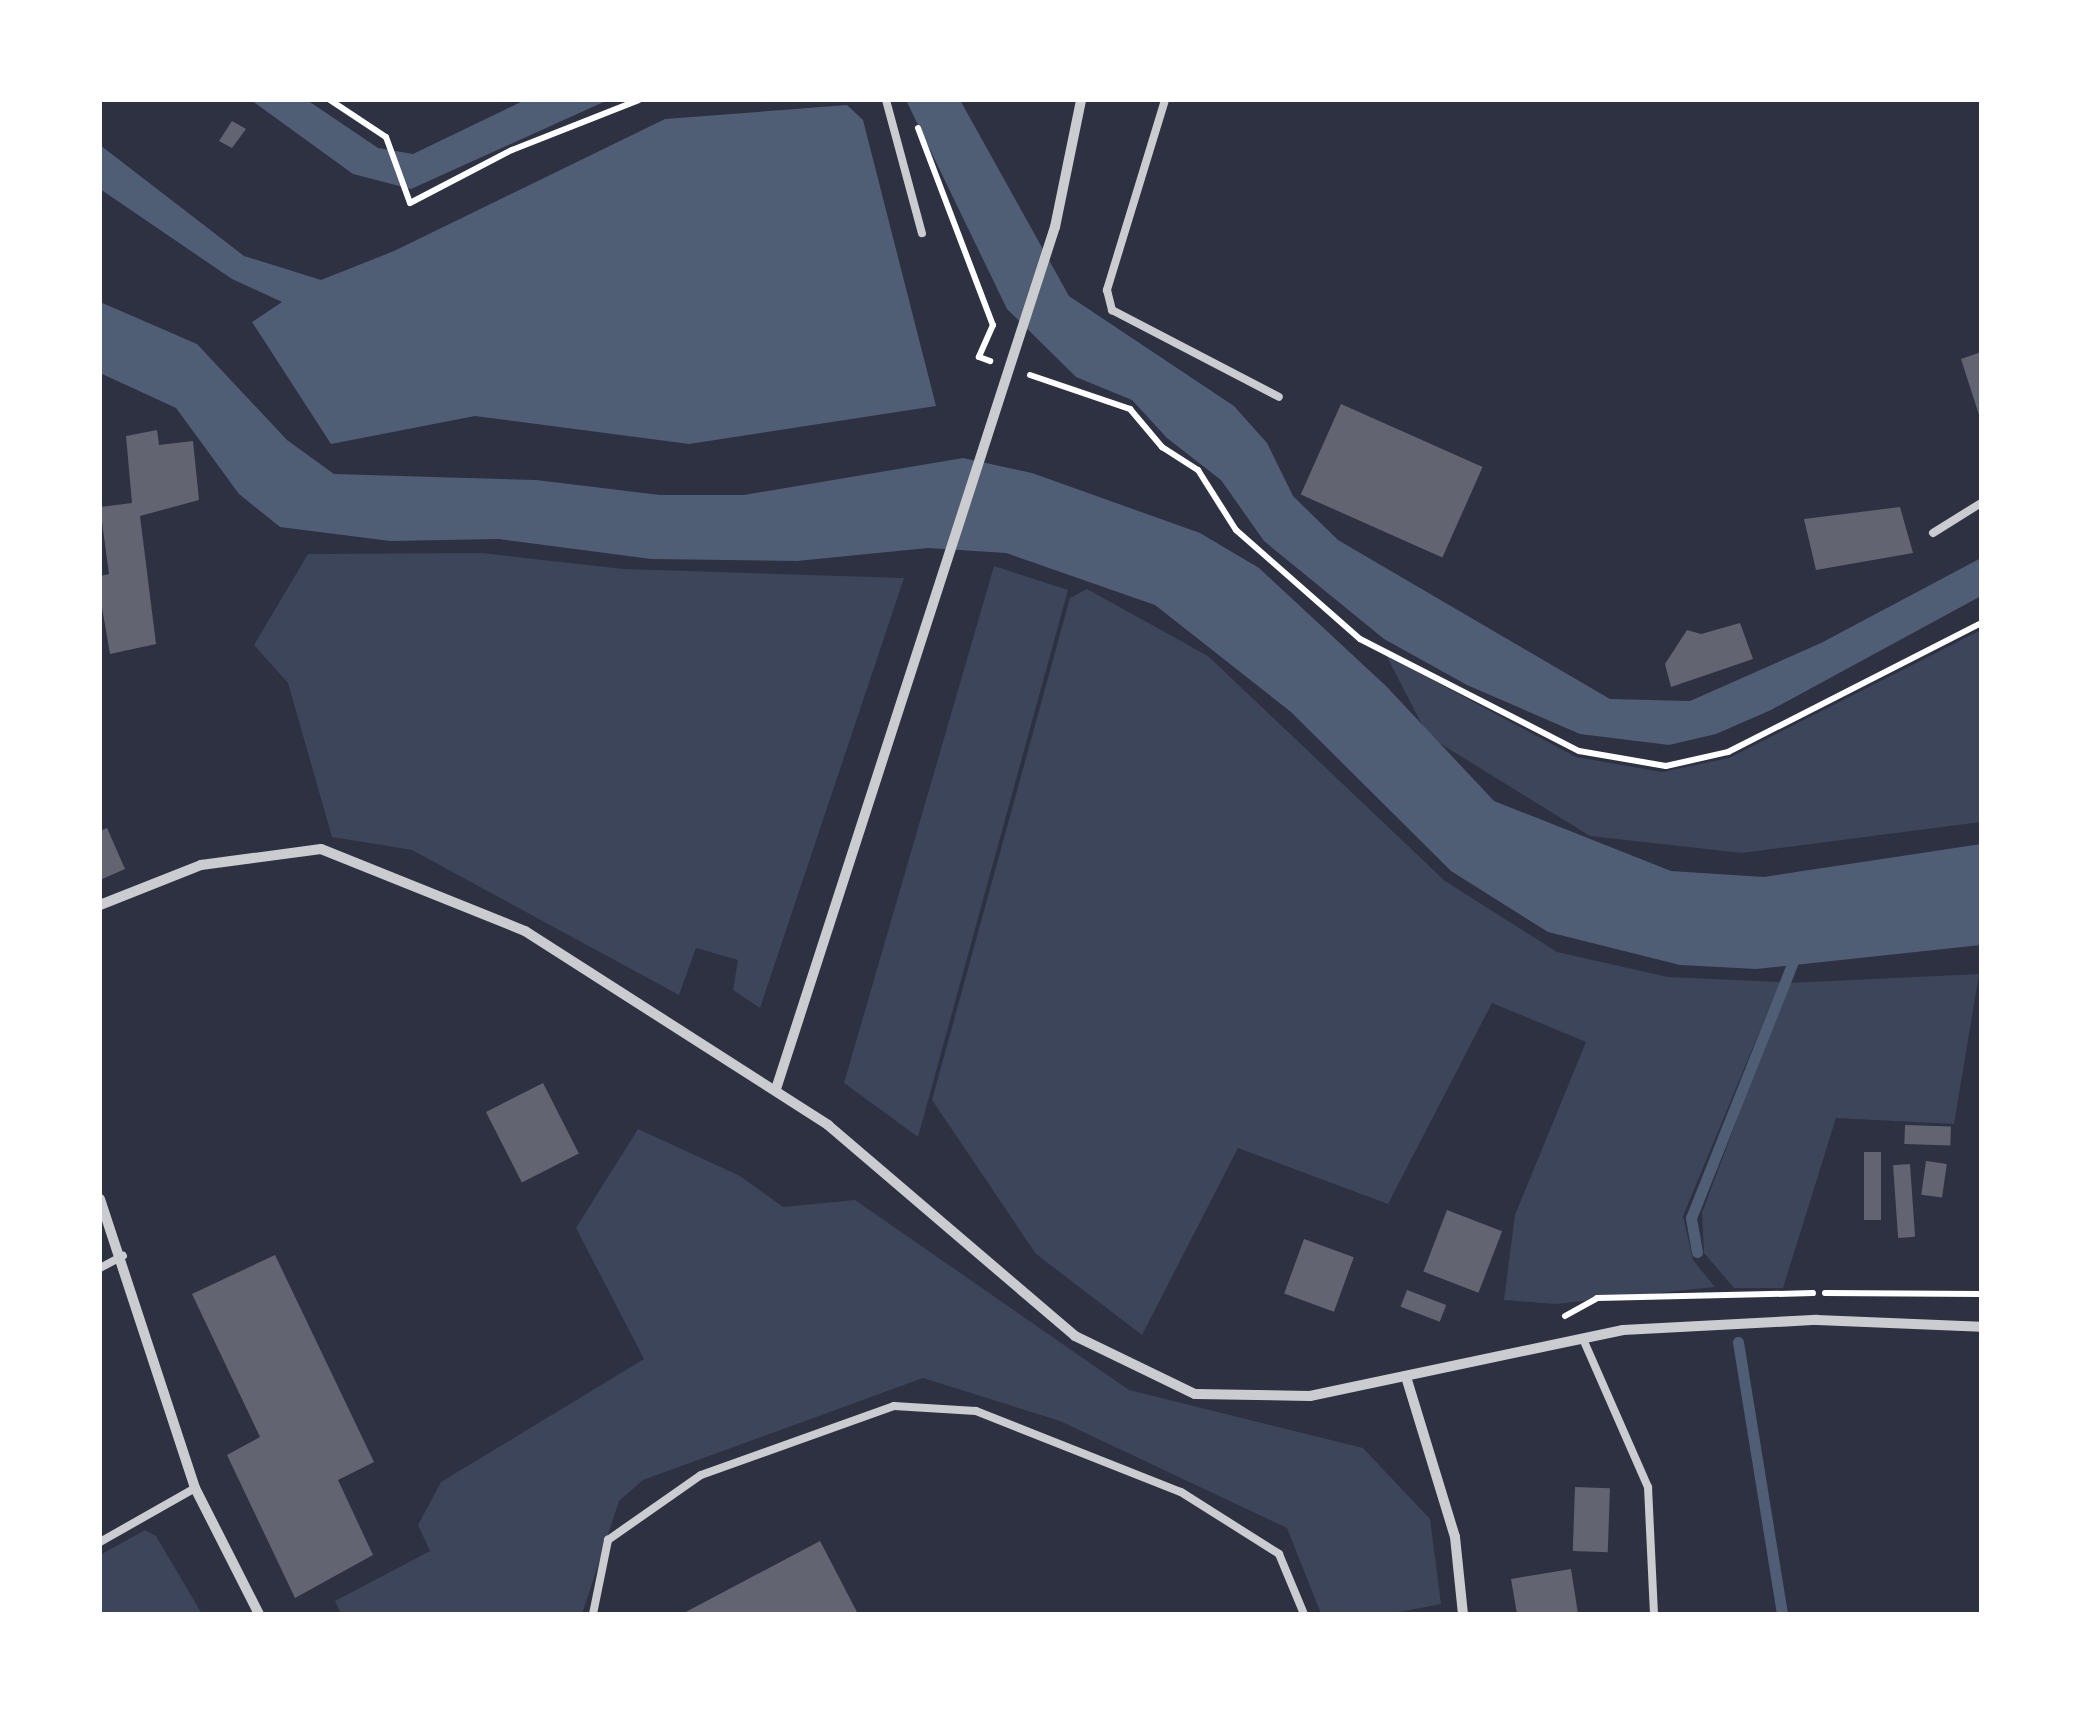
<!DOCTYPE html>
<style>
body{margin:0}
#map{position:relative;width:2081px;height:1714px;overflow:hidden;background:#2d3142;font-family:"Exo 2",sans-serif}
div>[style]{position:absolute}
.green>*{inset:0;background:#3c4559}
.water>*{inset:0;background:#4f5d75}
.stream>*{height:11px;margin:-5.5px;padding:0 5.5px;transform-origin:5.5px;border-radius:5.5px;background:#4f5d75}
.building>*{inset:0;background:#626471;transform-origin:0 0}
.path>*{height:6px;margin:-3px;padding:0 3px;transform-origin:3px;border-radius:3px;background:#fff}
.service>*{height:8px;margin:-4px;padding:0 4px;transform-origin:4px;border-radius:4px;background:#caccd0}
.minor>*{height:10px;margin:-5px;padding:0 5px;transform-origin:5px;border-radius:5px;background:#caccd0}
span{translate:-50% -50%;white-space:nowrap;text-align:center;line-height:1.15;-webkit-text-stroke:8px #fff;paint-order:stroke}
.frame{position:absolute;inset:0;border:102px solid #fff;pointer-events:none}
</style>
<div id="map">
<div class="green">
<div style="clip-path:polygon(482px 553px,623px 569px,904px 578px,760px 1008px,733px 990px,738px 960px,696px 948px,679px 995px,412px 850px,332px 837px,288px 683px,254px 645px,308px 554px)"></div>
<div style="clip-path:polygon(994px 566px,1068px 590px,918px 1137px,844px 1083px)"></div>
<div style="clip-path:polygon(1087px 589px,1208px 656px,1445px 881px,1557px 952px,1668px 977px,1780px 982px,1683px 1216px,1693px 1260px,1715px 1287px,1555px 1304px,1504px 1300px,1515px 1215px,1586px 1042px,1492px 1003px,1388px 1204px,1238px 1148px,1142px 1335px,1036px 1254px,932px 1100px,1070px 598px)"></div>
<div style="clip-path:polygon(1981px 630px,1981px 822px,1742px 853px,1590px 836px,1428px 736px,1386px 655px,1576px 757px,1662px 772px,1729px 758px)"></div>
<div style="clip-path:polygon(1979px 974px,1954px 1124px,1836px 1118px,1783px 1288px,1734px 1288px,1704px 1253px,1702px 1213px,1788px 983px)"></div>
<div style="clip-path:polygon(638px 1129px,740px 1176px,783px 1207px,855px 1200px,1129px 1390px,1363px 1448px,1430px 1519px,1441px 1604px,1389px 1614px,1321px 1614px,1287px 1528px,1060px 1421px,923px 1378px,643px 1480px,619px 1501px,582px 1614px,341px 1614px,335px 1601px,430px 1551px,418px 1525px,441px 1482px,644px 1359px,576px 1228px)"></div>
<div style="clip-path:polygon(145px 1530px,156px 1536px,202px 1614px,100px 1614px,100px 1555px)"></div>
</div>
<div class="water">
<div style="clip-path:polygon(251px 100px,307px 100px,378px 148px,413px 154px,525px 100px,608px 100px,411px 189px,353px 174px)"></div>
<div style="clip-path:polygon(906px 100px,960px 100px,1069px 296px,1234px 406px,1267px 443px,1293px 496px,1338px 540px,1610px 699px,1690px 701px,1821px 643px,1981px 558px,1981px 596px,1771px 710px,1716px 734px,1669px 745px,1580px 734px,1467px 685px,1384px 639px,1264px 541px,1221px 480px,1167px 438px,1132px 400px,1076px 377px,1007px 309px)"></div>
<div style="clip-path:polygon(847px 105px,863px 120px,936px 406px,689px 444px,475px 416px,331px 444px,252px 322px,282px 302px,232px 279px,100px 189px,100px 145px,244px 256px,321px 280px,394px 251px,665px 119px)"></div>
<div style="clip-path:polygon(100px 302px,197px 344px,287px 440px,334px 474px,536px 480px,660px 495px,744px 495px,963px 458px,1032px 473px,1200px 533px,1259px 568px,1386px 686px,1494px 801px,1671px 871px,1764px 877px,1981px 844px,1981px 945px,1756px 969px,1680px 965px,1548px 932px,1451px 871px,1291px 712px,1155px 605px,1006px 553px,928px 548px,797px 561px,651px 559px,499px 539px,390px 541px,280px 527px,239px 494px,176px 408px,100px 373px)"></div>
</div>
<div class="stream">
<div style="left:1697px;top:1252px;width:35px;rotate:-100deg"></div>
<div style="left:1691px;top:1218px;width:286px;rotate:-68.3deg"></div>
<div style="left:1738px;top:1342px;width:276px;rotate:80.8deg"></div>
</div>
<div class="building">
<div style="clip-path:polygon(232px 121px,246px 129px,232px 148px,219px 141px)"></div>
<div style="clip-path:polygon(1981px 352px,1981px 418px,1980px 418px,1961px 359px)"></div>
<div style="left:1341px;top:404px;width:155px;height:99px;rotate:24deg"></div>
<div style="clip-path:polygon(157px 430px,159px 445px,193px 441px,199px 500px,140px 516px,156px 644px,110px 654px,100px 596px,100px 576px,109px 574px,100px 507px,132px 503px,126px 436px)"></div>
<div style="clip-path:polygon(1900px 507px,1913px 553px,1816px 570px,1804px 519px)"></div>
<div style="clip-path:polygon(1740px 623px,1753px 659px,1671px 687px,1665px 664px,1687px 630px,1701px 634px)"></div>
<div style="clip-path:polygon(107px 828px,125px 869px,100px 880px,100px 831px)"></div>
<div style="left:543px;top:1083px;width:79px;height:64px;rotate:63deg"></div>
<div style="left:1905px;top:1125px;width:46px;height:19px;rotate:2deg"></div>
<div style="left:1864px;top:1152px;width:17px;height:68px"></div>
<div style="left:1926px;top:1161px;width:21px;height:34px;rotate:8deg"></div>
<div style="left:1910px;top:1164px;width:73px;height:17px;rotate:86deg"></div>
<div style="left:1447px;top:1210px;width:59px;height:66px;rotate:21deg"></div>
<div style="left:1304px;top:1239px;width:53px;height:58px;rotate:20deg"></div>
<div style="clip-path:polygon(275px 1255px,374px 1462px,338px 1480px,373px 1555px,295px 1598px,227px 1455px,260px 1437px,192px 1294px)"></div>
<div style="left:1407px;top:1290px;width:42px;height:18px;rotate:21deg"></div>
<div style="left:1575px;top:1487px;width:35px;height:64px;rotate:2deg"></div>
<div style="clip-path:polygon(820px 1541px,858px 1614px,682px 1614px)"></div>
<div style="clip-path:polygon(1571px 1569px,1578px 1614px,1517px 1614px,1511px 1579px)"></div>
</div>
<div class="path">
<div style="left:330px;top:100px;width:67px;rotate:33.5deg"></div>
<div style="left:386px;top:137px;width:70px;rotate:70deg"></div>
<div style="left:410px;top:203px;width:115px;rotate:-27.5deg"></div>
<div style="left:512px;top:150px;width:136px;rotate:-21.5deg"></div>
<div style="left:918px;top:128px;width:211px;rotate:69.2deg"></div>
<div style="left:993px;top:325px;width:35px;rotate:114deg"></div>
<div style="left:979px;top:357px;width:12px;rotate:20deg"></div>
<div style="left:1030px;top:375px;width:106px;rotate:18.8deg"></div>
<div style="left:1130px;top:409px;width:50px;rotate:49.9deg"></div>
<div style="left:1162px;top:447px;width:43px;rotate:32.6deg"></div>
<div style="left:1198px;top:470px;width:71px;rotate:57.7deg"></div>
<div style="left:1236px;top:530px;width:165px;rotate:41.3deg"></div>
<div style="left:1360px;top:639px;width:246px;rotate:27.1deg"></div>
<div style="left:1579px;top:751px;width:88px;rotate:9.8deg"></div>
<div style="left:1666px;top:766px;width:64px;rotate:-12.7deg"></div>
<div style="left:1728px;top:752px;width:284px;rotate:-27deg"></div>
<div style="left:1825px;top:1293px;width:156px;rotate:0.4deg"></div>
<div style="left:1565px;top:1316px;width:37px;rotate:-29deg"></div>
<div style="left:1597px;top:1298px;width:216px;rotate:-1.3deg"></div>
</div>
<div class="service">
<div style="left:886px;top:100px;width:138px;rotate:74.9deg"></div>
<div style="left:1165px;top:100px;width:199px;rotate:107deg"></div>
<div style="left:1107px;top:290px;width:21px;rotate:76deg"></div>
<div style="left:1112px;top:310px;width:188px;rotate:27.5deg"></div>
<div style="left:1933px;top:533px;width:57px;rotate:-32deg"></div>
<div style="left:100px;top:1268px;width:26px;rotate:-28deg"></div>
<div style="left:1583px;top:1339px;width:162px;rotate:66.3deg"></div>
<div style="left:1648px;top:1487px;width:127px;rotate:87.3deg"></div>
<div style="left:100px;top:1542px;width:109px;rotate:-29.6deg"></div>
<div style="left:593px;top:1614px;width:76px;rotate:-78.5deg"></div>
<div style="left:608px;top:1540px;width:113px;rotate:-35deg"></div>
<div style="left:701px;top:1475px;width:205px;rotate:-19.7deg"></div>
<div style="left:894px;top:1406px;width:82px;rotate:3.5deg"></div>
<div style="left:976px;top:1411px;width:220px;rotate:21.6deg"></div>
<div style="left:1181px;top:1492px;width:116px;rotate:32.3deg"></div>
<div style="left:1279px;top:1554px;width:65px;rotate:67.4deg"></div>
</div>
<div class="minor">
<div style="left:100px;top:905px;width:109px;rotate:-21.6deg"></div>
<div style="left:201px;top:865px;width:121px;rotate:-7.6deg"></div>
<div style="left:321px;top:849px;width:220px;rotate:21.9deg"></div>
<div style="left:525px;top:931px;width:360px;rotate:32.6deg"></div>
<div style="left:828px;top:1125px;width:325px;rotate:40.5deg"></div>
<div style="left:1075px;top:1336px;width:133px;rotate:25.8deg"></div>
<div style="left:1195px;top:1394px;width:115px;rotate:1deg"></div>
<div style="left:1310px;top:1396px;width:320px;rotate:-11.9deg"></div>
<div style="left:1623px;top:1330px;width:194px;rotate:-3deg"></div>
<div style="left:1817px;top:1320px;width:164px;rotate:2.4deg"></div>
<div style="left:776px;top:1089px;width:906px;rotate:-72.07deg"></div>
<div style="left:1055px;top:227px;width:130px;rotate:-78.4deg"></div>
<div style="left:100px;top:1199px;width:304px;rotate:71.8deg"></div>
<div style="left:195px;top:1488px;width:141px;rotate:63.1deg"></div>
<div style="left:1407px;top:1380px;width:164px;rotate:73deg"></div>
<div style="left:1455px;top:1537px;width:77px;rotate:84.1deg"></div>
</div>
<div class="frame"></div>
</div>
